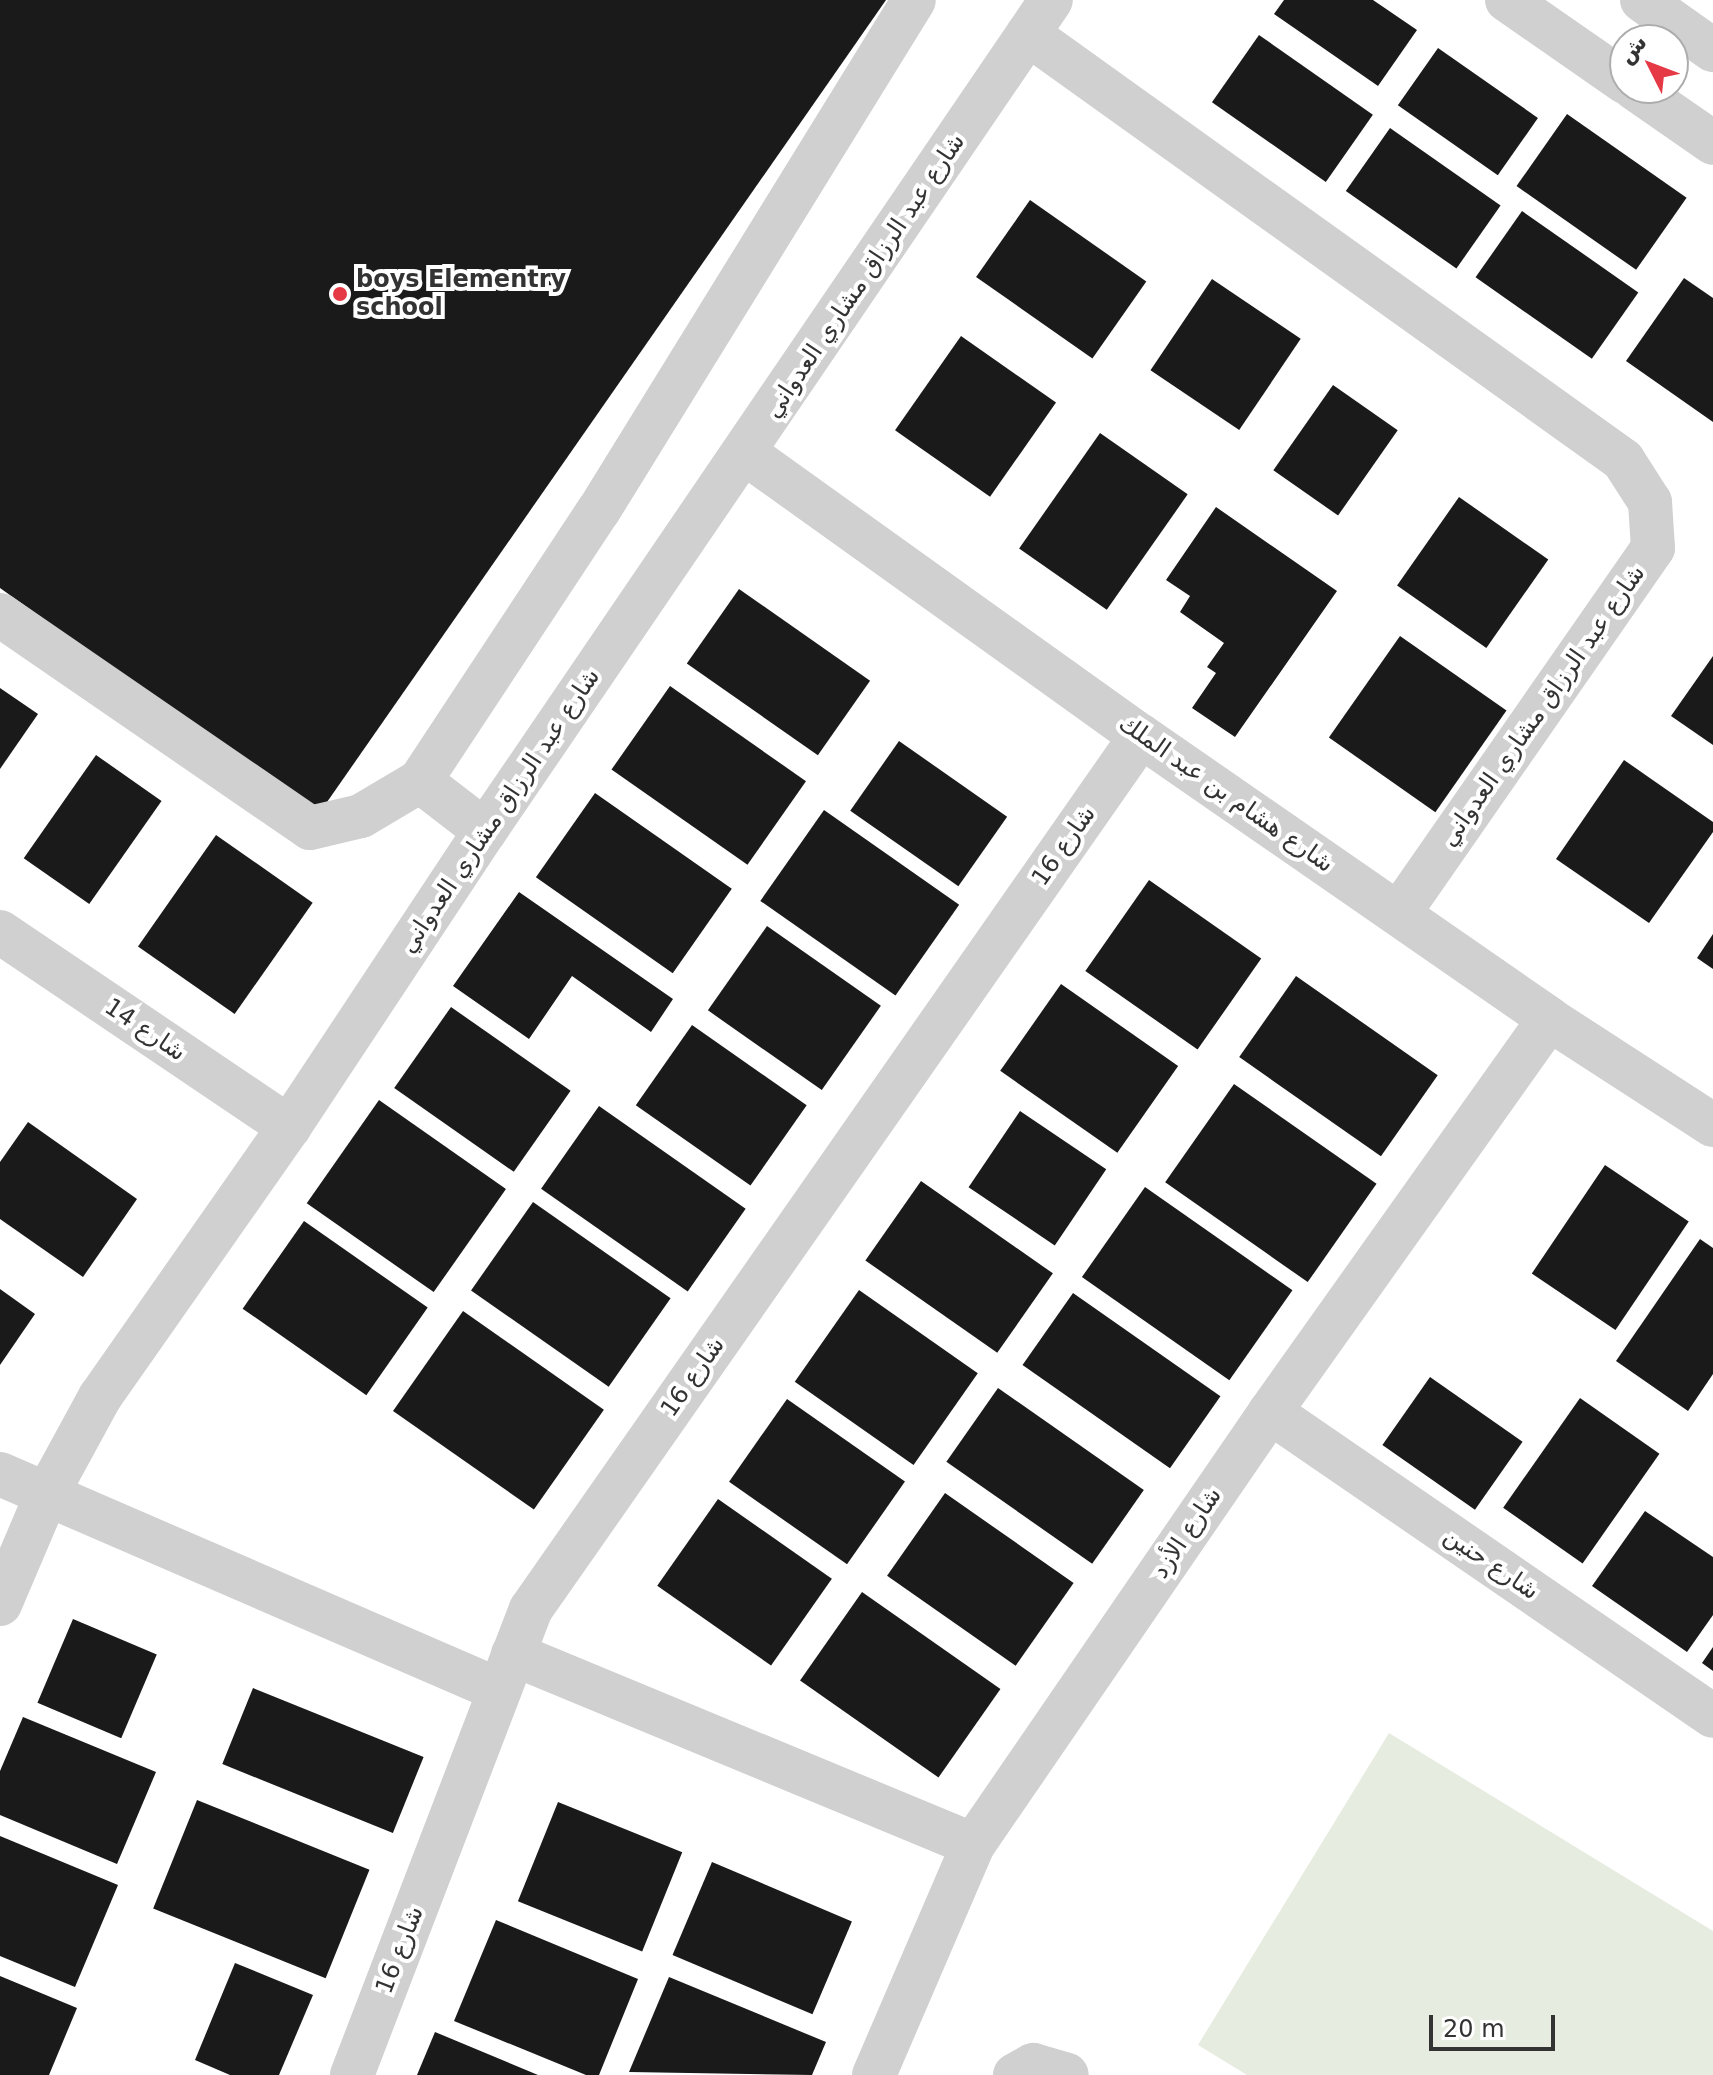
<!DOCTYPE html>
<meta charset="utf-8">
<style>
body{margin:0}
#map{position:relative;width:1713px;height:2075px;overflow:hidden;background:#fff;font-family:"DejaVu Sans","Noto Sans Arabic",sans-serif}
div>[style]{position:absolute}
.green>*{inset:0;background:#e6ecdf}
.building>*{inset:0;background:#1a1a1a;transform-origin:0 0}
.minor>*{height:44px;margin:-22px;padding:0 22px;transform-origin:22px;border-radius:22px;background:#d0d0d0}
.dots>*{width:22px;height:22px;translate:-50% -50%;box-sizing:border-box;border:4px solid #fff;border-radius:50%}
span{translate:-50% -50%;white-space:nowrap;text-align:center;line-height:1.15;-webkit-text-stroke:8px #fff;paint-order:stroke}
.street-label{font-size:24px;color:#333}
.poi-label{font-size:24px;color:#333;font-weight:700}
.left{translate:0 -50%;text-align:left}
.north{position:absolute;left:1609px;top:24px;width:80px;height:80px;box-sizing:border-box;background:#fff;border:2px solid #adadad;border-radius:50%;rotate:312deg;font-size:22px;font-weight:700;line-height:32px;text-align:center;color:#333}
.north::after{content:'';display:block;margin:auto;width:28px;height:36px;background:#e63946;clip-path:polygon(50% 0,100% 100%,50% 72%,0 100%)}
.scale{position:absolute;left:1429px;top:2015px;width:126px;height:36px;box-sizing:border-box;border:4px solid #333;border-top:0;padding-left:10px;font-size:24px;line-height:28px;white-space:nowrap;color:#333;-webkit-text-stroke:6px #fff;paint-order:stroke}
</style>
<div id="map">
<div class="green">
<div style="clip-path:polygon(1389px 1733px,1713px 1931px,1713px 2075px,1247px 2075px,1198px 2045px)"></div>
</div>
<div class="building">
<div style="clip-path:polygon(0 0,886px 0,318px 815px,0 588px)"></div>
<div style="clip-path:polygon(1284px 0,1373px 0,1417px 30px,1378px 86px,1274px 14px)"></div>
<div style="left:1259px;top:35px;width:139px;height:82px;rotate:35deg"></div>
<div style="left:1438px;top:48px;width:122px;height:70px;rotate:35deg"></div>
<div style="left:1567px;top:114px;width:146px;height:88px;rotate:35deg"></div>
<div style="left:1390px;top:128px;width:135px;height:77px;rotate:35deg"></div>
<div style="left:1030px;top:200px;width:142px;height:94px;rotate:35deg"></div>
<div style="left:1522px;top:211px;width:142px;height:81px;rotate:35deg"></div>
<div style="clip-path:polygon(1684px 278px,1713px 298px,1713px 422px,1626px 361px)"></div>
<div style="left:1212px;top:279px;width:107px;height:110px;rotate:34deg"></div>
<div style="left:961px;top:336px;width:116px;height:115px;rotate:35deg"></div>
<div style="left:1333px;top:385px;width:79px;height:104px;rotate:35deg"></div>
<div style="left:1100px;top:433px;width:107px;height:141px;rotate:35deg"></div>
<div style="left:1459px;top:497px;width:109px;height:108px;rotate:35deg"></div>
<div style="clip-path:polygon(1216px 507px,1337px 591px,1235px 737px,1192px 708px,1216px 673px,1207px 667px,1224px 643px,1180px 612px,1190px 596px,1166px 580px)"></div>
<div style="left:739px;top:589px;width:160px;height:91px;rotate:35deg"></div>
<div style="left:1400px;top:636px;width:130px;height:124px;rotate:35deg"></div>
<div style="clip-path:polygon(1713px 656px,1713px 745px,1671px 716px)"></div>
<div style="left:670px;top:686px;width:166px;height:102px;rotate:35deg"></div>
<div style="clip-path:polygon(0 688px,38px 714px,0 769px)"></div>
<div style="left:899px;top:741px;width:132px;height:85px;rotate:35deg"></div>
<div style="left:96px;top:755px;width:80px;height:126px;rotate:35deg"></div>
<div style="clip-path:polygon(1624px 760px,1713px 822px,1713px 832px,1649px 923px,1556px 859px)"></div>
<div style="left:595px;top:793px;width:167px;height:103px;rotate:35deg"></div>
<div style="left:824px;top:810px;width:165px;height:111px;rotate:35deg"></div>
<div style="left:216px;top:835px;width:118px;height:136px;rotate:35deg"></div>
<div style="left:1149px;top:880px;width:137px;height:111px;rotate:35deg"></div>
<div style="clip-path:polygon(519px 892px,673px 999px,651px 1032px,572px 976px,529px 1039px,453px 986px)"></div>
<div style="left:767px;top:926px;width:139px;height:103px;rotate:35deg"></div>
<div style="clip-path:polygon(1713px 934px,1713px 969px,1697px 958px)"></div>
<div style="left:1296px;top:976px;width:173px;height:99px;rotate:35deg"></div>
<div style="left:1061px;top:984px;width:143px;height:106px;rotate:35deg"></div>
<div style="left:451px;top:1007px;width:146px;height:99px;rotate:35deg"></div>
<div style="left:692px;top:1025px;width:140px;height:98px;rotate:35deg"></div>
<div style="left:1234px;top:1084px;width:174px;height:120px;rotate:35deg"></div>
<div style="left:379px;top:1100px;width:155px;height:126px;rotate:35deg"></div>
<div style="left:599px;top:1106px;width:179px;height:101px;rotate:35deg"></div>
<div style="left:1020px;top:1111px;width:104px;height:92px;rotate:34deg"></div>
<div style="clip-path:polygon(28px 1122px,137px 1199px,83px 1277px,0 1219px,0 1162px)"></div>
<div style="left:1605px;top:1165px;width:101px;height:131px;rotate:34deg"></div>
<div style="left:921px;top:1181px;width:161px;height:97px;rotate:35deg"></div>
<div style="left:1145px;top:1187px;width:180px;height:110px;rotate:35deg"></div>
<div style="left:533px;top:1202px;width:168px;height:108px;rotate:35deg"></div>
<div style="left:304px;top:1221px;width:151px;height:107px;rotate:35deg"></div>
<div style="clip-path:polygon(1700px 1239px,1713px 1248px,1713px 1374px,1688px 1411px,1616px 1361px)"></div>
<div style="clip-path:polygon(0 1289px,35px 1314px,0 1365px)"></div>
<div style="left:859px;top:1290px;width:145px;height:112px;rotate:35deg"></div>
<div style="left:1073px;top:1293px;width:180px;height:88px;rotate:35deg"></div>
<div style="left:463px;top:1311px;width:172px;height:122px;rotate:35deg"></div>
<div style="left:1430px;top:1377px;width:113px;height:83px;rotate:35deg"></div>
<div style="left:998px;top:1388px;width:178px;height:90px;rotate:35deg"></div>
<div style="left:1580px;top:1398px;width:97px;height:134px;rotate:35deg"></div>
<div style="left:787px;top:1399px;width:144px;height:101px;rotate:35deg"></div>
<div style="left:945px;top:1493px;width:157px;height:101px;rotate:35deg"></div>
<div style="left:718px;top:1499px;width:139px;height:106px;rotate:35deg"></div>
<div style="clip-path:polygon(1645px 1511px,1713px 1557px,1713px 1615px,1687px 1652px,1592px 1586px)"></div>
<div style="left:862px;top:1592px;width:169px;height:108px;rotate:35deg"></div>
<div style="left:73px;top:1619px;width:91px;height:91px;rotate:23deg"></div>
<div style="clip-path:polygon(1713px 1647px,1713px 1671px,1702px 1663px)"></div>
<div style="left:253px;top:1688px;width:184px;height:82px;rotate:22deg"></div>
<div style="clip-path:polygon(23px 1717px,156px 1772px,117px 1864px,0 1815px,0 1771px)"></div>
<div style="left:197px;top:1800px;width:186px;height:117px;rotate:22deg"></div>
<div style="left:558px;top:1802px;width:134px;height:107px;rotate:22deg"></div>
<div style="clip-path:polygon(0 1836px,118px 1885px,75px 1987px,0 1956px)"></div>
<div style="left:712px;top:1862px;width:152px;height:101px;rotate:23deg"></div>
<div style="clip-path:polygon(496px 1920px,638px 1979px,599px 2075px,586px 2075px,454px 2021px)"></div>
<div style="clip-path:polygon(235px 1963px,313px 1995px,279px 2075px,230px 2075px,195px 2060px)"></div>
<div style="clip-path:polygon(0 1976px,77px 2008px,49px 2075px,0 2075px)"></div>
<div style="clip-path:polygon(669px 1977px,826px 2042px,812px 2075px,629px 2072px)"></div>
<div style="clip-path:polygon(435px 2032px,538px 2075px,417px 2075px)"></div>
</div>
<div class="minor">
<div style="left:1507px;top:0;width:144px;rotate:34.8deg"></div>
<div style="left:1642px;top:0;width:87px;rotate:35.2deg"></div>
<div style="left:1028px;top:34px;width:732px;rotate:35.6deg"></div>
<div style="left:1623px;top:460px;width:50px;rotate:57.3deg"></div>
<div style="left:1650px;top:502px;width:46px;rotate:86.3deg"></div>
<div style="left:1653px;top:548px;width:445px;rotate:124.8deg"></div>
<div style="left:1634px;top:88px;width:96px;rotate:34.8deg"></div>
<div style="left:745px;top:453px;width:487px;rotate:35.6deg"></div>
<div style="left:1141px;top:736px;width:497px;rotate:34.7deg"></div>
<div style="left:1549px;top:1019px;width:195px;rotate:32.9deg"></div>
<div style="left:0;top:615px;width:376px;rotate:34.5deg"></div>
<div style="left:310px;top:828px;width:52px;rotate:-13.2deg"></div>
<div style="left:361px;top:816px;width:69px;rotate:-30.7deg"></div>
<div style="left:485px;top:831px;width:82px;rotate:-142.4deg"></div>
<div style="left:420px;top:781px;width:325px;rotate:-56.6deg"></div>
<div style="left:599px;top:510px;width:599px;rotate:-58.3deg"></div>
<div style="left:0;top:932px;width:349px;rotate:34deg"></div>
<div style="left:1270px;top:1412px;width:537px;rotate:34.46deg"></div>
<div style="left:0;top:1474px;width:544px;rotate:23.41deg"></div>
<div style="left:0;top:1604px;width:117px;rotate:-66.9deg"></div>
<div style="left:46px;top:1496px;width:113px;rotate:-61.4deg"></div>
<div style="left:100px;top:1397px;width:330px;rotate:-55deg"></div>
<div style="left:289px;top:1127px;width:355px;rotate:-56.5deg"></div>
<div style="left:485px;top:831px;width:1005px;rotate:-55.74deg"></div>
<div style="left:513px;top:1654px;width:498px;rotate:22.5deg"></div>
<div style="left:352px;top:2075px;width:499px;rotate:-69deg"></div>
<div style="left:531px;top:1609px;width:1065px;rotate:-55.06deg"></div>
<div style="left:874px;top:2075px;width:250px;rotate:-66.7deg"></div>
<div style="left:973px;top:1845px;width:525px;rotate:-55.55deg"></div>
<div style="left:1270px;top:1412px;width:482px;rotate:-54.6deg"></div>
<div style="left:1015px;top:2075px;width:21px;rotate:-29deg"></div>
<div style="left:1033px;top:2065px;width:35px;rotate:16deg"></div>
</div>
<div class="dots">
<div style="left:340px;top:294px;background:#e63946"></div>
</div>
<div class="street-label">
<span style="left:865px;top:276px;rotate:-56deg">شارع عبد الرزاق مشاري العدواني</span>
<span style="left:1543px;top:706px;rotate:-55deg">شارع عبد الرزاق مشاري العدواني</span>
<span style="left:1226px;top:794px;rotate:35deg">شارع هشام بن عبد الملك</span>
<span style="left:500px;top:811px;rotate:-56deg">شارع عبد الرزاق مشاري العدواني</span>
<span style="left:1064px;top:846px;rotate:-55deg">شارع 16</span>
<span style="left:145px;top:1030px;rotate:34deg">شارع 14</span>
<span style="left:693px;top:1377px;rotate:-55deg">شارع 16</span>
<span style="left:1187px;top:1533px;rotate:-56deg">شارع الأزد</span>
<span style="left:1491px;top:1564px;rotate:34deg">شارع حنين</span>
<span style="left:400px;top:1950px;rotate:-69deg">شارع 16</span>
</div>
<div class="poi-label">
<span class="left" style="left:356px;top:294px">boys Elementry<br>school</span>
</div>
<div class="north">ش</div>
<div class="scale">20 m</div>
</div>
